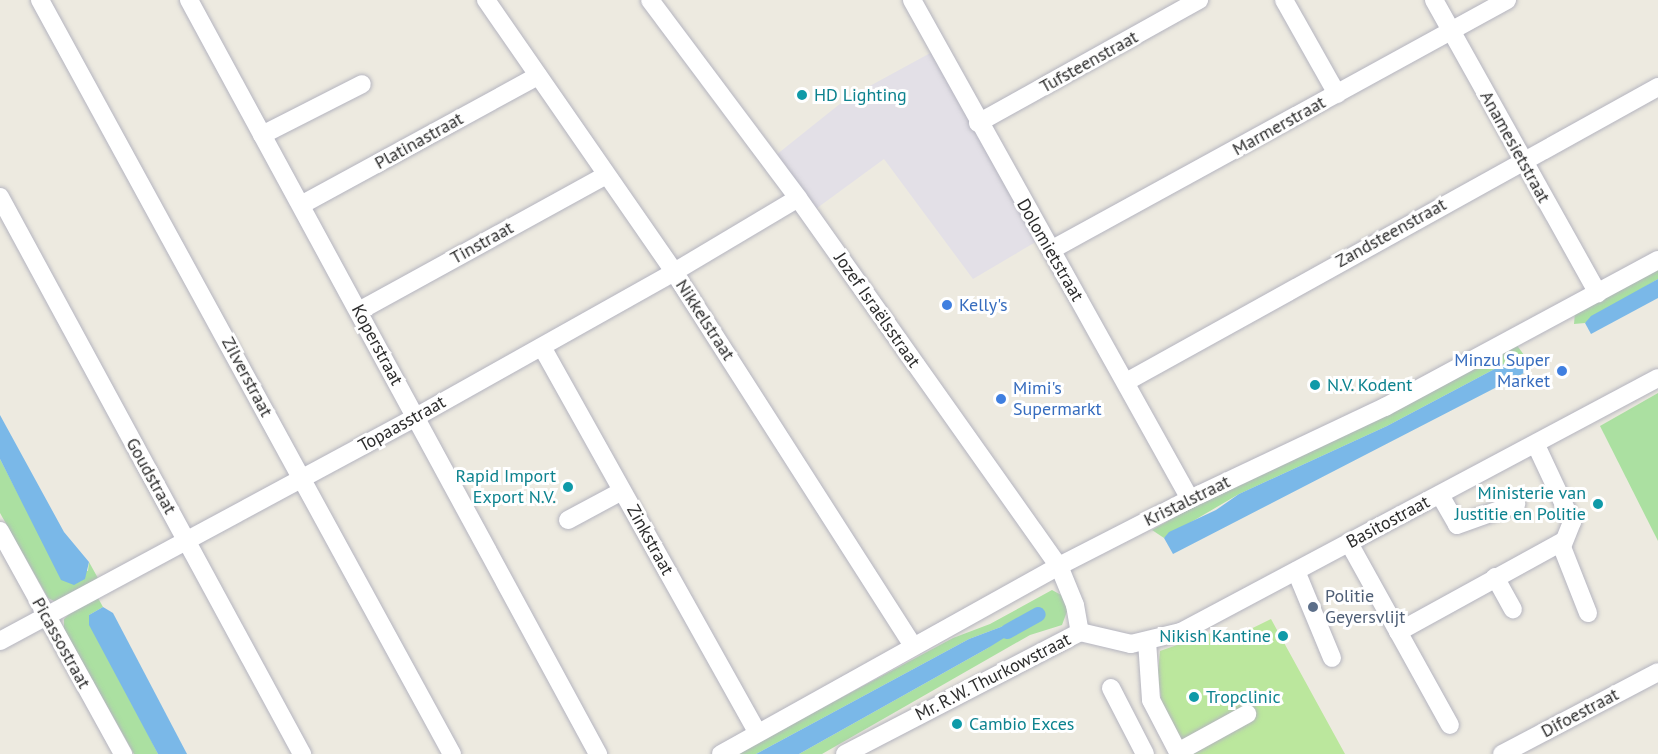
<!DOCTYPE html>
<meta charset="utf-8">
<style>
body{margin:0}
#map{position:relative;width:1658px;height:754px;overflow:hidden;background:#edeae0;font-family:"PT Sans",sans-serif}
div>[style]{position:absolute}
.industrial>*{inset:0;background:#e3e0e7}
.green>*{inset:0;background:#abe0a1}
.pitch>*{inset:0;background:#bbe79d}
.water>*{inset:0;background:#7ab8e8}
.canal>*{height:15px;margin:-7.5px;padding:0 7.5px;transform-origin:7.5px;border-radius:7.5px;background:#7ab8e8}
.roads{filter:drop-shadow(0 0 2px #b4b4bf) drop-shadow(0 0 2px #b4b4bf)}
.minor>*{height:18px;margin:-9px;padding:0 9px;transform-origin:9px;border-radius:9px;background:#fff}
.dots>*{width:16px;height:16px;translate:-50% -50%;box-sizing:border-box;border:3px solid #fff;border-radius:50%}
span{translate:-50% -50%;white-space:nowrap;text-align:center;line-height:1.15;-webkit-text-stroke:6px #fff;paint-order:stroke}
.street-label{font-size:18px;color:#2d2d2d}
.culture-label{font-size:18px;color:#0d838f}
.left{translate:0 -50%;text-align:left}
.right{translate:-100% -50%;text-align:right}
.shop-label{font-size:18px;color:#366cbe}
.service-label{font-size:18px;color:#4e5e75}
</style>
<div id="map">
<div class="industrial">
<div style="clip-path:polygon(934px 51px,1039px 240px,973px 279px,884px 159px,813px 211px,776px 155px,846px 99px)"></div>
</div>
<div class="green">
<div style="clip-path:polygon(1658px 266px,1658px 279px,1585px 323px,1574px 324px,1575px 312px)"></div>
<div style="clip-path:polygon(1516px 344px,1529px 362px,1526px 372px,1521px 355px,1387px 426px,1239px 494px,1164px 538px,1152px 530px,1253px 473px)"></div>
<div style="clip-path:polygon(1658px 393px,1658px 541px,1600px 426px)"></div>
<div style="clip-path:polygon(0 459px,53px 561px,88px 571px,89px 562px,99px 580px,56px 602px,48px 598px,0 513px)"></div>
<div style="clip-path:polygon(1052px 590px,1063px 596px,1069px 606px,1062px 625px,1030px 635px,822px 754px,799px 754px,988px 648px,1022px 619px,969px 639px,756px 754px,736px 754px,953px 638px,990px 624px)"></div>
<div style="clip-path:polygon(98px 598px,103px 607px,89px 615px,158px 754px,134px 754px,64px 629px,64px 619px,71px 612px)"></div>
</div>
<div class="pitch">
<div style="clip-path:polygon(1271px 619px,1345px 754px,1186px 754px,1162px 707px,1158px 674px,1160px 651px,1211px 633px,1218px 645px)"></div>
</div>
<div class="water">
<div style="clip-path:polygon(1658px 279px,1658px 298px,1591px 334px,1585px 323px,1591px 316px)"></div>
<div style="clip-path:polygon(1521px 355px,1526px 372px,1173px 554px,1164px 538px,1169px 532px,1216px 510px,1239px 494px,1387px 426px)"></div>
<div style="clip-path:polygon(0 415px,64px 532px,89px 562px,85px 579px,74px 585px,61px 580px,0 459px)"></div>
<div style="clip-path:polygon(103px 607px,113px 613px,187px 754px,158px 754px,89px 625px,89px 615px)"></div>
<div style="clip-path:polygon(1022px 619px,1025px 625px,988px 648px,799px 754px,756px 754px,969px 639px)"></div>
</div>
<div class="canal">
<div style="left:1007px;top:631px;width:35px;rotate:-29deg"></div>
</div>
<div class="roads">
<div class="minor">
<div style="left:40px;top:0;width:859px;rotate:61.35deg"></div>
<div style="left:189px;top:0;width:858px;rotate:61.52deg"></div>
<div style="left:486px;top:0;width:331px;rotate:55.3deg"></div>
<div style="left:674px;top:272px;width:444px;rotate:57.4deg"></div>
<div style="left:650px;top:0;width:247px;rotate:53.2deg"></div>
<div style="left:798px;top:198px;width:451px;rotate:54.7deg"></div>
<div style="left:1059px;top:566px;width:42px;rotate:67.7deg"></div>
<div style="left:1075px;top:605px;width:27px;rotate:80deg"></div>
<div style="left:912px;top:0;width:571px;rotate:60.88deg"></div>
<div style="left:1284px;top:0;width:108px;rotate:60.6deg"></div>
<div style="left:1434px;top:0;width:336px;rotate:60.8deg"></div>
<div style="left:978px;top:123px;width:253px;rotate:-29.1deg"></div>
<div style="left:262px;top:135px;width:112px;rotate:-27deg"></div>
<div style="left:0;top:197px;width:634px;rotate:61.53deg"></div>
<div style="left:301px;top:205px;width:270px;rotate:-28.6deg"></div>
<div style="left:1051px;top:250px;width:520px;rotate:-28.73deg"></div>
<div style="left:359px;top:311px;width:282px;rotate:-28.8deg"></div>
<div style="left:542px;top:347px;width:442px;rotate:60.8deg"></div>
<div style="left:1126px;top:382px;width:608px;rotate:-29.01deg"></div>
<div style="left:1536px;top:445px;width:85px;rotate:64.9deg"></div>
<div style="left:1572px;top:522px;width:27px;rotate:112deg"></div>
<div style="left:1562px;top:547px;width:71px;rotate:68.5deg"></div>
<div style="left:1440px;top:495px;width:34px;rotate:60deg"></div>
<div style="left:1457px;top:525px;width:63px;rotate:-19.6deg"></div>
<div style="left:568px;top:520px;width:61px;rotate:-28.2deg"></div>
<div style="left:0;top:531px;width:255px;rotate:61.1deg"></div>
<div style="left:1349px;top:543px;width:208px;rotate:61deg"></div>
<div style="left:1296px;top:571px;width:94px;rotate:67.5deg"></div>
<div style="left:1495px;top:577px;width:37px;rotate:61deg"></div>
<div style="left:1398px;top:632px;width:187px;rotate:-28.8deg"></div>
<div style="left:0;top:641px;width:472px;rotate:-28.3deg"></div>
<div style="left:416px;top:417px;width:296px;rotate:-29.3deg"></div>
<div style="left:674px;top:272px;width:144px;rotate:-30.8deg"></div>
<div style="left:1147px;top:641px;width:59px;rotate:86.1deg"></div>
<div style="left:1151px;top:700px;width:61px;rotate:62.6deg"></div>
<div style="left:1111px;top:688px;width:74px;rotate:62.7deg"></div>
<div style="left:1178px;top:752px;width:79px;rotate:-28.8deg"></div>
<div style="left:721px;top:754px;width:387px;rotate:-29.1deg"></div>
<div style="left:1059px;top:566px;width:147px;rotate:-27.1deg"></div>
<div style="left:1190px;top:499px;width:216px;rotate:-25.3deg"></div>
<div style="left:1385px;top:407px;width:310px;rotate:-28.3deg"></div>
<div style="left:845px;top:754px;width:265px;rotate:-27.4deg"></div>
<div style="left:1080px;top:632px;width:52px;rotate:13.2deg"></div>
<div style="left:1131px;top:644px;width:51px;rotate:-13.5deg"></div>
<div style="left:1181px;top:632px;width:540px;rotate:-28.04deg"></div>
<div style="left:1502px;top:754px;width:176px;rotate:-27.7deg"></div>
</div>
</div>
<div class="dots">
<div style="left:802px;top:95px;background:#0f9aa8"></div>
<div style="left:947px;top:305px;background:#3f7fe0"></div>
<div style="left:1562px;top:371px;background:#3f7fe0"></div>
<div style="left:1315px;top:385px;background:#0f9aa8"></div>
<div style="left:1001px;top:399px;background:#3f7fe0"></div>
<div style="left:568px;top:487px;background:#0f9aa8"></div>
<div style="left:1598px;top:504px;background:#0f9aa8"></div>
<div style="left:1313px;top:607px;background:#5c6f8a"></div>
<div style="left:1283px;top:636px;background:#0f9aa8"></div>
<div style="left:1194px;top:697px;background:#0f9aa8"></div>
<div style="left:957px;top:724px;background:#0f9aa8"></div>
</div>
<div class="street-label">
<span style="left:1089px;top:62px;rotate:-29deg">Tufsteenstraat</span>
<span style="left:1279px;top:126px;rotate:-29deg">Marmerstraat</span>
<span style="left:419px;top:141px;rotate:-29deg">Platinastraat</span>
<span style="left:1515px;top:147px;rotate:61deg">Anamesietstraat</span>
<span style="left:1391px;top:233px;rotate:-29deg">Zandsteenstraat</span>
<span style="left:482px;top:243px;rotate:-29deg">Tinstraat</span>
<span style="left:1050px;top:250px;rotate:60deg">Dolomietstraat</span>
<span style="left:877px;top:310px;rotate:55deg">Jozef Israëlsstraat</span>
<span style="left:705px;top:320px;rotate:57deg">Nikkelstraat</span>
<span style="left:377px;top:345px;rotate:62deg">Koperstraat</span>
<span style="left:247px;top:377px;rotate:62deg">Zilverstraat</span>
<span style="left:402px;top:424px;rotate:-29deg">Topaasstraat</span>
<span style="left:151px;top:476px;rotate:61deg">Goudstraat</span>
<span style="left:1187px;top:501px;rotate:-26deg">Kristalstraat</span>
<span style="left:1388px;top:522px;rotate:-28deg">Basitostraat</span>
<span style="left:650px;top:540px;rotate:61deg">Zinkstraat</span>
<span style="left:61px;top:643px;rotate:61deg">Picassostraat</span>
<span style="left:993px;top:677px;rotate:-27deg">Mr. R.W. Thurkowstraat</span>
<span style="left:1580px;top:713px;rotate:-28deg">Difoestraat</span>
</div>
<div class="culture-label">
<span class="left" style="left:814px;top:95px">HD Lighting</span>
<span class="left" style="left:1327px;top:385px">N.V. Kodent</span>
<span class="right" style="left:556px;top:487px">Rapid Import<br>Export N.V.</span>
<span class="right" style="left:1586px;top:504px">Ministerie van<br>Justitie en Politie</span>
<span class="right" style="left:1271px;top:636px">Nikish Kantine</span>
<span class="left" style="left:1206px;top:697px">Tropclinic</span>
<span class="left" style="left:969px;top:724px">Cambio Exces</span>
</div>
<div class="shop-label">
<span class="left" style="left:959px;top:305px">Kelly's</span>
<span class="right" style="left:1550px;top:371px">Minzu Super<br>Market</span>
<span class="left" style="left:1013px;top:399px">Mimi's<br>Supermarkt</span>
</div>
<div class="service-label">
<span class="left" style="left:1325px;top:607px">Politie<br>Geyersvlijt</span>
</div>
</div>
